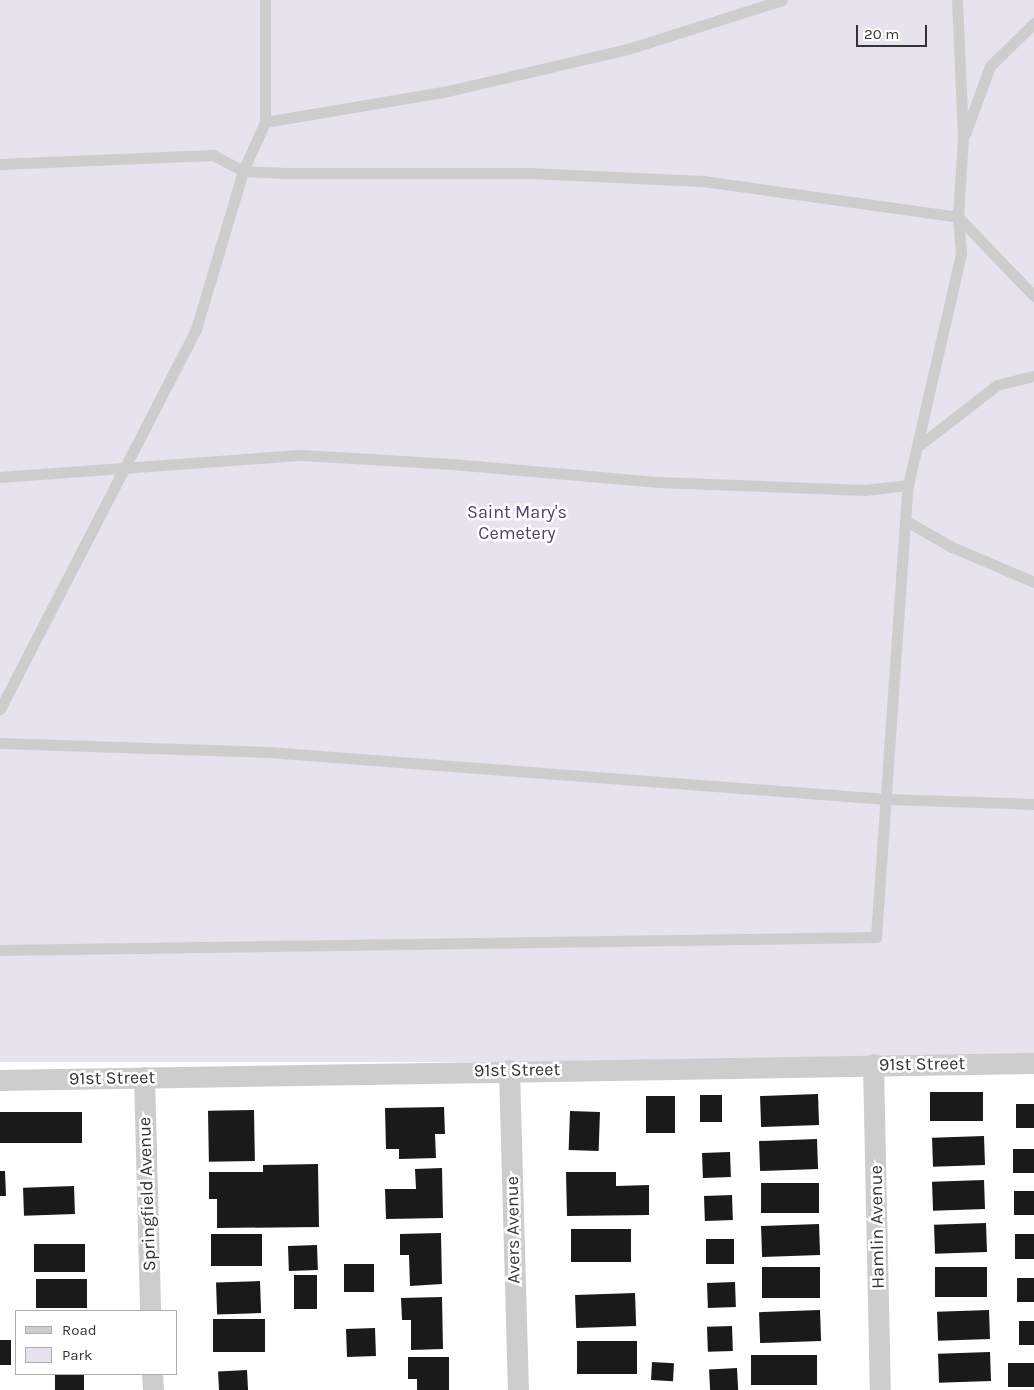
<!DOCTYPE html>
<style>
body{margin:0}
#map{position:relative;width:1034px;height:1390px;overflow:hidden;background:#fff;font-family:Karla,sans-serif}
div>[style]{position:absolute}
.green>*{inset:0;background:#e6e2ee;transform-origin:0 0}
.building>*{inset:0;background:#1a1a1a;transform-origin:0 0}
.lane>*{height:11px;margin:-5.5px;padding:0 5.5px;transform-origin:5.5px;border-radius:5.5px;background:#cdcdcd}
.street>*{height:21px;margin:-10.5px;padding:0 10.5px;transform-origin:10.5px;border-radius:10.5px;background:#cdcdcd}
span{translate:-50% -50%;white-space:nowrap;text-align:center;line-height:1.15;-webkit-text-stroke:5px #fff;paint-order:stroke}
.park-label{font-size:18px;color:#53406e}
.street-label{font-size:18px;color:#333}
.legend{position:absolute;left:15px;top:1310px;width:162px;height:65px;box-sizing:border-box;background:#fff;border:1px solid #adadad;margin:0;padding:6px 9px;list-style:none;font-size:15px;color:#333}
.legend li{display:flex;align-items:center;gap:10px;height:25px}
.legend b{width:25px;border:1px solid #adadad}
.scale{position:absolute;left:856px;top:25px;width:71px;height:22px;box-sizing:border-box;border:2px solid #333;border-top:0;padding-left:6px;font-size:15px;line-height:18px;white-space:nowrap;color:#333;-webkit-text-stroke:4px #fff;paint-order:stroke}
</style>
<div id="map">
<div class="green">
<div style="left:0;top:0;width:1034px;height:1062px"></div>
</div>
<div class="building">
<div style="left:983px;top:1092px;width:29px;height:53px;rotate:90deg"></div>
<div style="left:818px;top:1094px;width:31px;height:58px;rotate:88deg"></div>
<div style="left:700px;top:1095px;width:22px;height:27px"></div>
<div style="left:675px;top:1096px;width:37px;height:29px;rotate:90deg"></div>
<div style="left:1016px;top:1104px;width:18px;height:24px"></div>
<div style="clip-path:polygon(444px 1107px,445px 1134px,435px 1134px,436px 1158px,399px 1159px,399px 1149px,386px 1149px,385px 1108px)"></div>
<div style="left:254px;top:1110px;width:51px;height:46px;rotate:89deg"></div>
<div style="left:570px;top:1111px;width:30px;height:39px;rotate:2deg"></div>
<div style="left:0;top:1112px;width:82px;height:31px"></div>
<div style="left:984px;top:1136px;width:29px;height:52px;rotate:88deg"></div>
<div style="left:817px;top:1139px;width:30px;height:58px;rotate:88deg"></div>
<div style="left:1034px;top:1149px;width:24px;height:21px;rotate:90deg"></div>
<div style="left:730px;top:1152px;width:25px;height:28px;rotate:88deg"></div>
<div style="clip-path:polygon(318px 1164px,319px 1227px,217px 1228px,217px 1199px,209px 1199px,209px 1172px,263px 1172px,263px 1165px)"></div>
<div style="clip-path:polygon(442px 1168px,443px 1218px,386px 1219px,385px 1189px,416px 1189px,415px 1169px)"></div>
<div style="clip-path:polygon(0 1171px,5px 1171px,6px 1196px,0 1196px)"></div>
<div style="clip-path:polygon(566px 1172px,616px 1172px,616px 1186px,649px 1185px,649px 1215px,567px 1216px)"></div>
<div style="left:984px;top:1180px;width:29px;height:52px;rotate:88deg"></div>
<div style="left:819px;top:1183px;width:30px;height:58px;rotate:90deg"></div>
<div style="left:74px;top:1186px;width:28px;height:51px;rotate:88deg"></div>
<div style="left:1014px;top:1191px;width:20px;height:24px"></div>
<div style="left:732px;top:1195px;width:25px;height:28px;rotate:88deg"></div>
<div style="left:986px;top:1223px;width:29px;height:52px;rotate:88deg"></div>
<div style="left:819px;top:1224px;width:31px;height:58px;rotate:88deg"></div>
<div style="left:631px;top:1229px;width:33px;height:60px;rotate:90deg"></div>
<div style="clip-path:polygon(441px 1233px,442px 1284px,410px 1286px,409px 1255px,400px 1255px,400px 1234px)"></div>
<div style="left:211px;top:1234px;width:51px;height:32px"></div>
<div style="left:1015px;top:1234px;width:19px;height:25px"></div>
<div style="left:734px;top:1239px;width:25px;height:28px;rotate:90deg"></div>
<div style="left:85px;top:1244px;width:28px;height:51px;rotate:90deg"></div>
<div style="left:317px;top:1245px;width:25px;height:29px;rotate:88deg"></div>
<div style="left:344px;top:1264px;width:30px;height:28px"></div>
<div style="left:820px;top:1267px;width:31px;height:58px;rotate:90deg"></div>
<div style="left:935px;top:1267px;width:52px;height:30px"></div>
<div style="left:294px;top:1275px;width:23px;height:34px"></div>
<div style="left:1017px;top:1278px;width:17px;height:24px"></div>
<div style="left:87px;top:1279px;width:29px;height:51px;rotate:90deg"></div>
<div style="left:260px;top:1281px;width:32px;height:44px;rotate:88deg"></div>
<div style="left:735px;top:1282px;width:25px;height:28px;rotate:88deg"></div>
<div style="left:635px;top:1293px;width:33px;height:60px;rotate:88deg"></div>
<div style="clip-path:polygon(442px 1297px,443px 1349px,411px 1350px,411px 1320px,402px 1320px,401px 1298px)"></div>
<div style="left:820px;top:1310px;width:31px;height:61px;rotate:88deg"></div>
<div style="left:989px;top:1310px;width:29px;height:52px;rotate:88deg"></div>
<div style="left:265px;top:1319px;width:33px;height:52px;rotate:90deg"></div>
<div style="left:1019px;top:1321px;width:15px;height:24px"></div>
<div style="left:732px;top:1326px;width:25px;height:25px;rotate:88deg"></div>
<div style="left:375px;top:1328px;width:28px;height:29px;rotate:88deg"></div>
<div style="left:0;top:1340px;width:11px;height:25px"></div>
<div style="left:637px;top:1341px;width:33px;height:60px;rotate:90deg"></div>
<div style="left:990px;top:1352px;width:29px;height:52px;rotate:88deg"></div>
<div style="left:817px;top:1355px;width:30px;height:66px;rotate:90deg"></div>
<div style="clip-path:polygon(408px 1357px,449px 1357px,449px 1390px,417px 1390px,417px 1379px,408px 1379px)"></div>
<div style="left:652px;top:1362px;width:22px;height:18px;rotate:3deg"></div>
<div style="left:1034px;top:1363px;width:24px;height:26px;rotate:90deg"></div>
<div style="left:737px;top:1368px;width:22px;height:28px;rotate:87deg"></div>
<div style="left:247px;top:1370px;width:20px;height:29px;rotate:87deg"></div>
<div style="left:55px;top:1374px;width:29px;height:16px"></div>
</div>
<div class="lane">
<div style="left:265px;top:122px;width:186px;rotate:-9.6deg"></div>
<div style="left:448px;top:91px;width:188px;rotate:-13.2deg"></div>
<div style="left:631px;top:48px;width:158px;rotate:-17.6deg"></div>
<div style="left:965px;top:134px;width:72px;rotate:-69.8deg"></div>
<div style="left:990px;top:66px;width:62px;rotate:-44.3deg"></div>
<div style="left:0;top:164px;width:213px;rotate:-2.4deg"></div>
<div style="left:213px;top:155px;width:34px;rotate:28deg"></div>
<div style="left:243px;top:171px;width:43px;rotate:2.7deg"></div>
<div style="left:286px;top:173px;width:243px"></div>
<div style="left:529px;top:173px;width:174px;rotate:2.6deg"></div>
<div style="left:703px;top:181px;width:258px;rotate:8deg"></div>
<div style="left:958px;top:217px;width:110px;rotate:46.1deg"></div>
<div style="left:917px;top:447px;width:101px;rotate:-37.8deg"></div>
<div style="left:997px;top:385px;width:38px;rotate:-14deg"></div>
<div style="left:0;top:477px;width:303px;rotate:-4.2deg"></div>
<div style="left:302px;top:455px;width:150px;rotate:3.4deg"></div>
<div style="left:452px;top:464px;width:208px;rotate:5deg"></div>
<div style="left:659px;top:482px;width:206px;rotate:2.2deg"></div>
<div style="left:865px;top:490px;width:43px;rotate:-6.6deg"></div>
<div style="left:906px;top:521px;width:53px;rotate:29.5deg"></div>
<div style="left:952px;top:547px;width:89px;rotate:23.1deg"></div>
<div style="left:0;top:709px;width:428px;rotate:-62.7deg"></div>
<div style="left:196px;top:329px;width:165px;rotate:-73.4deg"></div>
<div style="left:243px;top:171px;width:54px;rotate:-65.8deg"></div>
<div style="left:265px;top:122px;width:122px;rotate:-90deg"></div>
<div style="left:0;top:743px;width:268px;rotate:1.9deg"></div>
<div style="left:268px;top:752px;width:620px;rotate:4.35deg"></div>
<div style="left:886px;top:799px;width:148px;rotate:1.9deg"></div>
<div style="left:0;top:950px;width:876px;rotate:-0.85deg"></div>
<div style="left:876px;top:937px;width:453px;rotate:-86deg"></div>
<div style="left:908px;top:485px;width:238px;rotate:-77.1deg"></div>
<div style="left:961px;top:253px;width:36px;rotate:-95deg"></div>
<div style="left:958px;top:217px;width:79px;rotate:-86.4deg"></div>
<div style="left:963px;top:138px;width:138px;rotate:-92.5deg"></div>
</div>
<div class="street">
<div style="left:873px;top:1064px;width:326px;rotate:88.8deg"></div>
<div style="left:509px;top:1070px;width:320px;rotate:88.4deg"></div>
<div style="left:144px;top:1077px;width:234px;rotate:88.5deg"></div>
<div style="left:0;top:1080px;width:1034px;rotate:-0.94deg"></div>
<div style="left:152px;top:1374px;width:16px;rotate:86deg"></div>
</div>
<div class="park-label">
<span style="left:517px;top:523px">Saint Mary's<br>Cemetery</span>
</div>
<div class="street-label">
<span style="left:922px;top:1064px;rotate:-1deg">91st Street</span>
<span style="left:517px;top:1070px;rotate:-1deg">91st Street</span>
<span style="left:112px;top:1078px;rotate:-1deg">91st Street</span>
<span style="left:147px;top:1194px;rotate:-92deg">Springfield Avenue</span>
<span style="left:877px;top:1227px;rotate:-91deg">Hamlin Avenue</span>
<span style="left:513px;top:1230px;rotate:-91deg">Avers Avenue</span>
</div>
<ul class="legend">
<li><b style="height:6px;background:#cdcdcd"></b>Road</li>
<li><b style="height:14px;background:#e6e2ee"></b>Park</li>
</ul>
<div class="scale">20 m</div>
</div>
